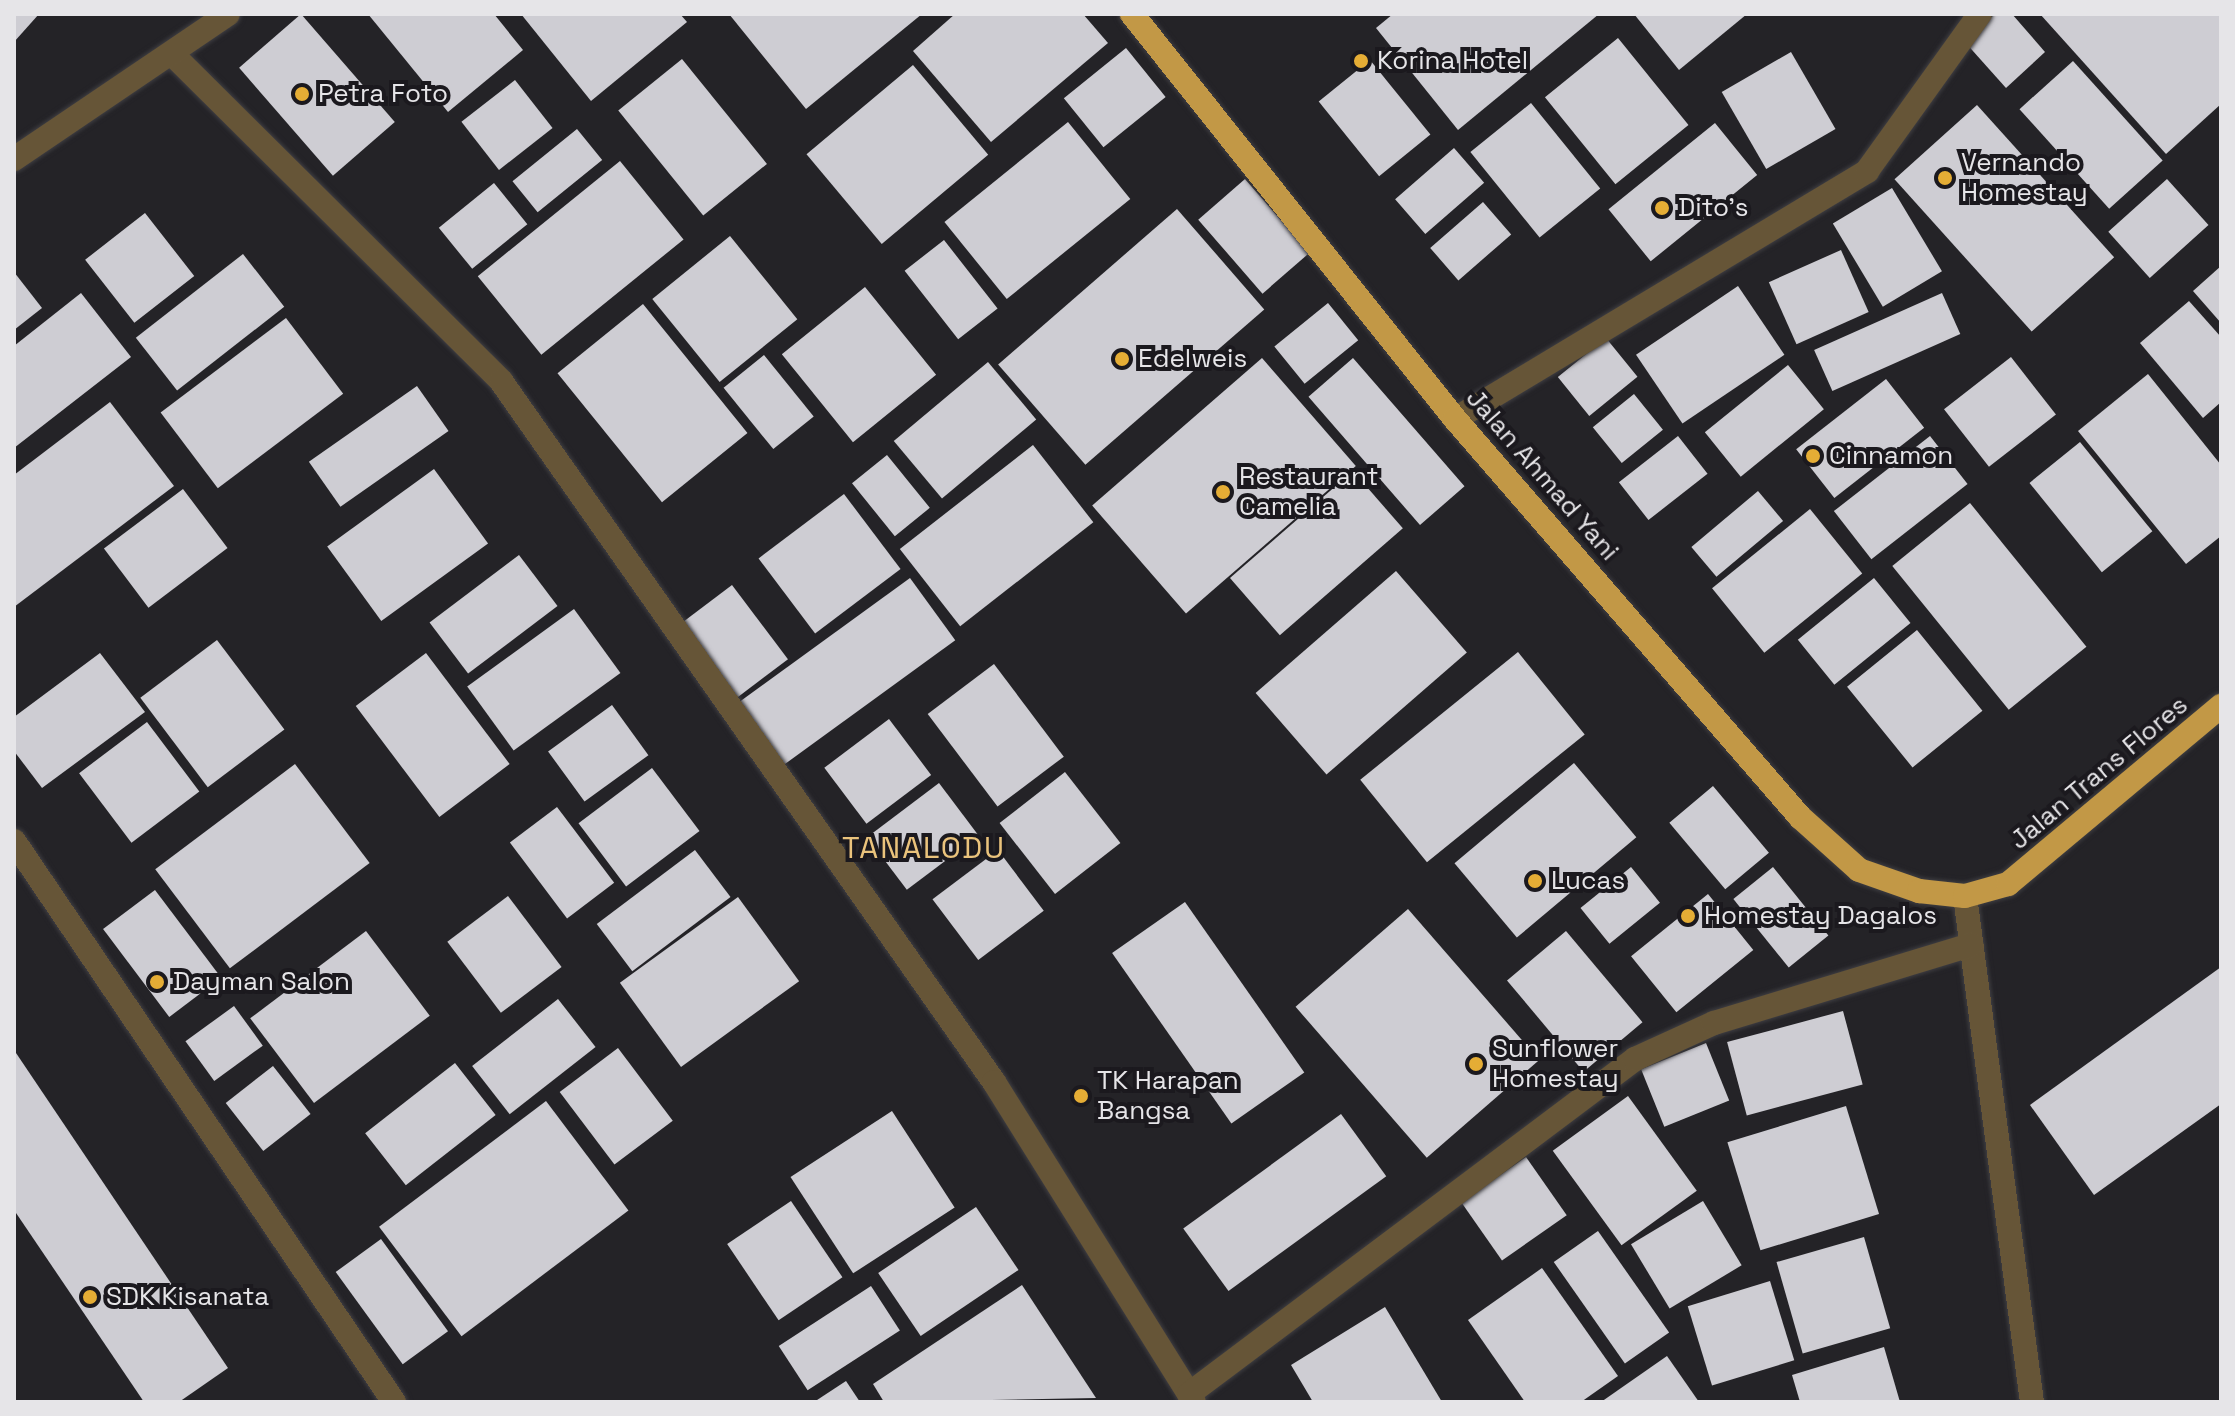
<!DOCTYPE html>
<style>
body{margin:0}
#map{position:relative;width:2235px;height:1416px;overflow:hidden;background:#242327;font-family:"Space Grotesk",sans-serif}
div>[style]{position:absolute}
.building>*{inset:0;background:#cecdd3;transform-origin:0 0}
.roads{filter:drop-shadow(0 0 2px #3f3e42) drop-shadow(0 0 2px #3f3e42)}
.minor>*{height:24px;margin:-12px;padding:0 12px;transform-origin:12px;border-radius:12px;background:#665537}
.highway>*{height:24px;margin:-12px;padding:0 12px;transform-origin:12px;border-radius:12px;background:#c29846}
.dots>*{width:22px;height:22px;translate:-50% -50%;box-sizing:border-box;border:4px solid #1b191e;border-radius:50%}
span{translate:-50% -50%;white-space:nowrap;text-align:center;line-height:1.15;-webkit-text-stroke:8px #1b191e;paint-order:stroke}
.poi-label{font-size:26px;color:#e6e5e8}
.left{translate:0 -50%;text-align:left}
.street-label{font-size:26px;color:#e6e5e8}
.quarter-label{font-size:30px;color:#eac37c;letter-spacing:2px}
.frame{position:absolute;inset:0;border:16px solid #e6e5e8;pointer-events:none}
</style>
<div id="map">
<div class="building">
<div style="clip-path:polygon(14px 14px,39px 14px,14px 42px)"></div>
<div style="left:301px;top:14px;width:143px;height:82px;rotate:49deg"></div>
<div style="clip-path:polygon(368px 14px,494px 14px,523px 50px,448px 112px)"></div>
<div style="clip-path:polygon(521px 14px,680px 14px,687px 22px,591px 101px)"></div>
<div style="clip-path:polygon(729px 14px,922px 14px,806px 109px)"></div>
<div style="clip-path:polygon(955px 14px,1083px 14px,1108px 43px,991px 142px,913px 51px)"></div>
<div style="clip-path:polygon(1393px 14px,1599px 14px,1458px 130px,1376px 28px)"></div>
<div style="clip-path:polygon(1634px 14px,1747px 14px,1679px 70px)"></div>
<div style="clip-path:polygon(1995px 14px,2012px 14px,2045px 52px,2006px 88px,1964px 41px)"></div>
<div style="clip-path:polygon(2040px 14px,2221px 14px,2221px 104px,2166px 154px)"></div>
<div style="left:1618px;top:38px;width:112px;height:94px;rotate:51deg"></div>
<div style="left:1126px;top:48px;width:63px;height:80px;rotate:51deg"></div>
<div style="left:1791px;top:52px;width:89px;height:80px;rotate:60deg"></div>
<div style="left:682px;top:59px;width:135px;height:82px;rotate:51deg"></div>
<div style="left:1370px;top:60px;width:96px;height:66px;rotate:51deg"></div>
<div style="left:2073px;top:61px;width:134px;height:72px;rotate:48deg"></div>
<div style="left:913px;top:65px;width:117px;height:139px;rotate:50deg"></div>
<div style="left:515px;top:80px;width:61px;height:68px;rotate:52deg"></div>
<div style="left:1531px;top:103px;width:110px;height:78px;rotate:51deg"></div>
<div style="left:1977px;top:105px;width:205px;height:111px;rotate:48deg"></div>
<div style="left:1068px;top:122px;width:99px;height:159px;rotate:51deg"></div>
<div style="left:1715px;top:123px;width:67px;height:137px;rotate:51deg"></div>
<div style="left:577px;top:129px;width:40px;height:83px;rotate:51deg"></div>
<div style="left:1454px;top:148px;width:46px;height:78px;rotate:49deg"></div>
<div style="left:620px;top:161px;width:101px;height:183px;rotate:51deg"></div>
<div style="left:1245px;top:179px;width:98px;height:62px;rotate:49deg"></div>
<div style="left:2167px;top:179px;width:62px;height:79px;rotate:48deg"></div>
<div style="left:494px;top:183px;width:53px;height:71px;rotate:51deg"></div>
<div style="left:1892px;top:188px;width:97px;height:69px;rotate:59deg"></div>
<div style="left:1483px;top:202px;width:43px;height:70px;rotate:49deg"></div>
<div style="left:1177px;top:209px;width:133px;height:237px;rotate:49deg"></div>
<div style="left:145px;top:213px;width:80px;height:76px;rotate:52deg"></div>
<div style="left:730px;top:236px;width:107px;height:100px;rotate:51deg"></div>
<div style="left:944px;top:240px;width:87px;height:50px;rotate:52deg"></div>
<div style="left:1841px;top:250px;width:68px;height:79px;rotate:66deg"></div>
<div style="left:243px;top:254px;width:67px;height:136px;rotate:52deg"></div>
<div style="clip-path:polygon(2221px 266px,2221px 323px,2193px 291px)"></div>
<div style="clip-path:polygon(14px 272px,42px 308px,14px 330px)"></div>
<div style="left:1738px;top:286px;width:83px;height:123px;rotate:56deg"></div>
<div style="left:865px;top:287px;width:113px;height:107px;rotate:51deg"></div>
<div style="clip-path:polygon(81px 293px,131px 357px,14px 448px,14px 346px)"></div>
<div style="left:1942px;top:293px;width:45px;height:140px;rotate:66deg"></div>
<div style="clip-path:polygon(2189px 301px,2221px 337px,2221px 402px,2203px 418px,2140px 343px)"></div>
<div style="left:1328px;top:303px;width:48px;height:69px;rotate:51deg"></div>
<div style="left:643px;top:304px;width:166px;height:110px;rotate:51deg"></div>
<div style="left:286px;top:318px;width:95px;height:157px;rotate:53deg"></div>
<div style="left:1606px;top:338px;width:50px;height:62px;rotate:51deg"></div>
<div style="left:764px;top:355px;width:79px;height:52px;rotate:51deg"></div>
<div style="left:2011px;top:357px;width:73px;height:85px;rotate:52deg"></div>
<div style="left:1262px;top:358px;width:143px;height:225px;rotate:49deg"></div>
<div style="left:1353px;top:358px;width:170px;height:59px;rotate:49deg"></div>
<div style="left:988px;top:362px;width:75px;height:123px;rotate:50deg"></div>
<div style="left:1788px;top:365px;width:57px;height:107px;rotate:51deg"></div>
<div style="clip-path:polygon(2148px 374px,2221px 465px,2221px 536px,2186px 564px,2078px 431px)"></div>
<div style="left:1886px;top:379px;width:62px;height:114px;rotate:52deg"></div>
<div style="left:417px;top:386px;width:55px;height:132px;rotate:55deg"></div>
<div style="left:1634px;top:394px;width:46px;height:53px;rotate:51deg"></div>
<div style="clip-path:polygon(110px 402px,174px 486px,14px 607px,14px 475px)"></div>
<div style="left:1678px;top:436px;width:48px;height:75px;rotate:52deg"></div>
<div style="left:1930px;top:436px;width:61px;height:122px;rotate:52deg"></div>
<div style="left:2080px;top:442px;width:115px;height:65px;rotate:51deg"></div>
<div style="left:1033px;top:445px;width:98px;height:169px;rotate:52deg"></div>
<div style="left:887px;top:455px;width:68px;height:45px;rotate:51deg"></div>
<div style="left:434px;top:469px;width:92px;height:132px;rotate:54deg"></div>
<div style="left:1353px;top:471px;width:76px;height:163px;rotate:49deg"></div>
<div style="left:183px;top:489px;width:74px;height:99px;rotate:53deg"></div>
<div style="left:1758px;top:491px;width:39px;height:87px;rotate:50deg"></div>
<div style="left:844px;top:494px;width:94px;height:107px;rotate:53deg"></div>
<div style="left:1970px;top:503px;width:185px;height:100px;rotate:51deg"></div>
<div style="left:1810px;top:509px;width:83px;height:126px;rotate:51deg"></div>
<div style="left:519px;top:555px;width:64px;height:112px;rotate:53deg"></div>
<div style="left:1396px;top:571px;width:108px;height:186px;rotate:49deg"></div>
<div style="left:910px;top:578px;width:77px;height:214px;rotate:54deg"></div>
<div style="left:1874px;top:578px;width:58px;height:98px;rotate:51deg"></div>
<div style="left:732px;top:585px;width:93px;height:63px;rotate:53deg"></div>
<div style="left:574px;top:609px;width:79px;height:132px;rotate:54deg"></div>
<div style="left:1917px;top:630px;width:104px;height:90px;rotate:51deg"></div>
<div style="left:217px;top:640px;width:112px;height:96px;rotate:53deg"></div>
<div style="left:1518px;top:652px;width:106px;height:203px;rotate:51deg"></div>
<div style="clip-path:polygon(100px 653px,145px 712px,42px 788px,14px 751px,14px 717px)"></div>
<div style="left:426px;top:653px;width:139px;height:88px;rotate:53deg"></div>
<div style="left:994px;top:664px;width:116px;height:83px;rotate:53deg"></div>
<div style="left:612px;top:705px;width:62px;height:79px;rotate:54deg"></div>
<div style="left:889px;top:719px;width:70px;height:81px;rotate:53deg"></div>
<div style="left:147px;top:722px;width:87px;height:85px;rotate:53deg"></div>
<div style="left:1574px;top:763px;width:97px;height:156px;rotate:50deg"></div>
<div style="left:295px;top:764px;width:124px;height:175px;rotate:53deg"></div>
<div style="left:652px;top:768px;width:79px;height:92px;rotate:53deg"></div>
<div style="left:1065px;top:772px;width:90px;height:83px;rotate:52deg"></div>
<div style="left:939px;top:783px;width:66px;height:90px;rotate:53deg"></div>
<div style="left:1713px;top:786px;width:87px;height:57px;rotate:50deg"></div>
<div style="left:557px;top:807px;width:95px;height:59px;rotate:53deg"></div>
<div style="left:695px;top:850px;width:59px;height:123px;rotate:53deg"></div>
<div style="left:998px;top:850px;width:76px;height:82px;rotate:53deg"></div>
<div style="left:1631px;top:867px;width:46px;height:65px;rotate:51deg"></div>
<div style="left:1773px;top:867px;width:88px;height:51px;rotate:51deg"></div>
<div style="left:155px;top:890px;width:110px;height:65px;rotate:53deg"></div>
<div style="left:1708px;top:894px;width:72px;height:99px;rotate:51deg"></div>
<div style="left:508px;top:896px;width:89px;height:76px;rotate:53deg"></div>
<div style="left:738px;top:897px;width:104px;height:146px;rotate:54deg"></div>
<div style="left:1185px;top:902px;width:208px;height:89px;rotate:55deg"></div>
<div style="left:1408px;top:909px;width:200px;height:149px;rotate:49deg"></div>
<div style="left:366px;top:931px;width:106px;height:145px;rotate:53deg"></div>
<div style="left:1566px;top:931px;width:119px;height:77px;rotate:50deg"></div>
<div style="clip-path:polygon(2221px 967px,2221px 1104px,2094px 1195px,2030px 1105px)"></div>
<div style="left:558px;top:999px;width:61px;height:109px;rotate:52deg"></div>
<div style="left:234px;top:1006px;width:49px;height:60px;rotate:54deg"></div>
<div style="left:1843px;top:1011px;width:76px;height:120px;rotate:75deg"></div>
<div style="left:1706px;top:1043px;width:62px;height:70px;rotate:68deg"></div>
<div style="left:618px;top:1048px;width:91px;height:73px;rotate:53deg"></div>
<div style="clip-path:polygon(14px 1050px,228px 1368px,179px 1402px,144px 1402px,14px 1210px)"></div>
<div style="left:455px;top:1063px;width:66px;height:114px;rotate:52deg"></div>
<div style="left:273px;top:1066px;width:61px;height:60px;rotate:52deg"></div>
<div style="left:1628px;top:1096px;width:117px;height:93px;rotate:54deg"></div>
<div style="left:546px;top:1101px;width:137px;height:209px;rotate:53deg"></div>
<div style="left:1846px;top:1106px;width:113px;height:124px;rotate:73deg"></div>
<div style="left:892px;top:1111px;width:115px;height:121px;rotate:57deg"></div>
<div style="left:1341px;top:1114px;width:77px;height:195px;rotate:54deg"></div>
<div style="left:1526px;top:1157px;width:71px;height:79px;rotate:55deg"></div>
<div style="left:791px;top:1201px;width:92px;height:77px;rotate:56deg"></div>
<div style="left:1703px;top:1201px;width:75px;height:84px;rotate:59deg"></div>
<div style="left:976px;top:1207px;width:76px;height:118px;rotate:56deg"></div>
<div style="left:1598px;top:1231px;width:124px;height:54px;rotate:55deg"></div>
<div style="left:1864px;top:1237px;width:95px;height:91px;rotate:74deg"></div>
<div style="left:381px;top:1239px;width:114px;height:56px;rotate:54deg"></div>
<div style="clip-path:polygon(1542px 1268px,1618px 1376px,1581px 1402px,1525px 1402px,1468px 1320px)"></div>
<div style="left:1770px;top:1281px;width:83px;height:86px;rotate:73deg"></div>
<div style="clip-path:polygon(1022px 1285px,1096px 1398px,884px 1402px,873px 1384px)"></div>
<div style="left:871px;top:1286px;width:53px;height:110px;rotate:57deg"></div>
<div style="clip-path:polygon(1385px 1307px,1442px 1402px,1313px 1402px,1291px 1365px)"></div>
<div style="clip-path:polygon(1884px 1347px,1900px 1402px,1800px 1402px,1792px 1375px)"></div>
<div style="clip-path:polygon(1667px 1356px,1699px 1402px,1601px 1402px)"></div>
<div style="clip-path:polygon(846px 1381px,860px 1402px,814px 1402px)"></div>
</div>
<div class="roads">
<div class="minor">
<div style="left:173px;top:55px;width:462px;rotate:44.8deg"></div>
<div style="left:501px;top:381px;width:857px;rotate:54.88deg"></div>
<div style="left:994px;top:1082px;width:377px;rotate:58deg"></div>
<div style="left:14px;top:159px;width:258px;rotate:-34.1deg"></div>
<div style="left:1455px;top:419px;width:481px;rotate:-31deg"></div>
<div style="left:1867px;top:171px;width:193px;rotate:-54.3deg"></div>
<div style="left:14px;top:841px;width:678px;rotate:55.89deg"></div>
<div style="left:1965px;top:896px;width:510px;rotate:82.46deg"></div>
<div style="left:1189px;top:1394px;width:558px;rotate:-36.91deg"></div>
<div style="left:1635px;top:1059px;width:87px;rotate:-24.5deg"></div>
<div style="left:1714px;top:1023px;width:269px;rotate:-16.9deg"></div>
</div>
<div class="highway">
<div style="left:1132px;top:14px;width:518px;rotate:51.43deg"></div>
<div style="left:1455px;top:419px;width:527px;rotate:49.08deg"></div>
<div style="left:1800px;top:817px;width:79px;rotate:41.9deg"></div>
<div style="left:1859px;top:870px;width:64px;rotate:19.3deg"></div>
<div style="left:1919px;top:891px;width:46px;rotate:6.2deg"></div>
<div style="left:1965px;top:896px;width:45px;rotate:-15.6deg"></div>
<div style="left:2008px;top:884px;width:278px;rotate:-39.9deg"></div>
</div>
</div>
<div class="dots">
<div style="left:1361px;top:61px;background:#e5ad35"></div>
<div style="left:302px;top:94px;background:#e5ad35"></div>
<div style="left:1945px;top:178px;background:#e5ad35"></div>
<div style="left:1662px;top:208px;background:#e5ad35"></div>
<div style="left:1122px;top:359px;background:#e5ad35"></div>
<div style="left:1813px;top:456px;background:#e5ad35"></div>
<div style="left:1223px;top:492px;background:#e5ad35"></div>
<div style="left:1535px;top:881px;background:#e5ad35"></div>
<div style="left:1688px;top:916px;background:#e5ad35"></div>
<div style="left:157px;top:982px;background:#e5ad35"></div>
<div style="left:1476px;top:1064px;background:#e5ad35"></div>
<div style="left:1081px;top:1096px;background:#e5ad35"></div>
<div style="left:90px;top:1297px;background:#e5ad35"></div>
</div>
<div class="poi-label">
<span class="left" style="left:1377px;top:61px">Korina Hotel</span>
<span class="left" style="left:318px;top:94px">Petra Foto</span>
<span class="left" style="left:1961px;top:178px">Vernando<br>Homestay</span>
<span class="left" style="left:1678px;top:208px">Dito's</span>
<span class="left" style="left:1138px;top:359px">Edelweis</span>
<span class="left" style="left:1829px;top:456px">Cinnamon</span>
<span class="left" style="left:1239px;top:492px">Restaurant<br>Camelia</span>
<span class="left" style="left:1551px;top:881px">Lucas</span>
<span class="left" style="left:1704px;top:916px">Homestay Dagalos</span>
<span class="left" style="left:173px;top:982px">Dayman Salon</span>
<span class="left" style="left:1492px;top:1064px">Sunflower<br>Homestay</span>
<span class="left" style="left:1097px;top:1096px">TK Harapan<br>Bangsa</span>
<span class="left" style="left:106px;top:1297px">SDK Kisanata</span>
</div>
<div class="street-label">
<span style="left:1542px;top:475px;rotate:49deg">Jalan Ahmad Yani</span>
<span style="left:2099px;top:773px;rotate:-40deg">Jalan Trans Flores</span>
</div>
<div class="quarter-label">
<span style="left:924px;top:848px">TANALODU</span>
</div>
<div class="frame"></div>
</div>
